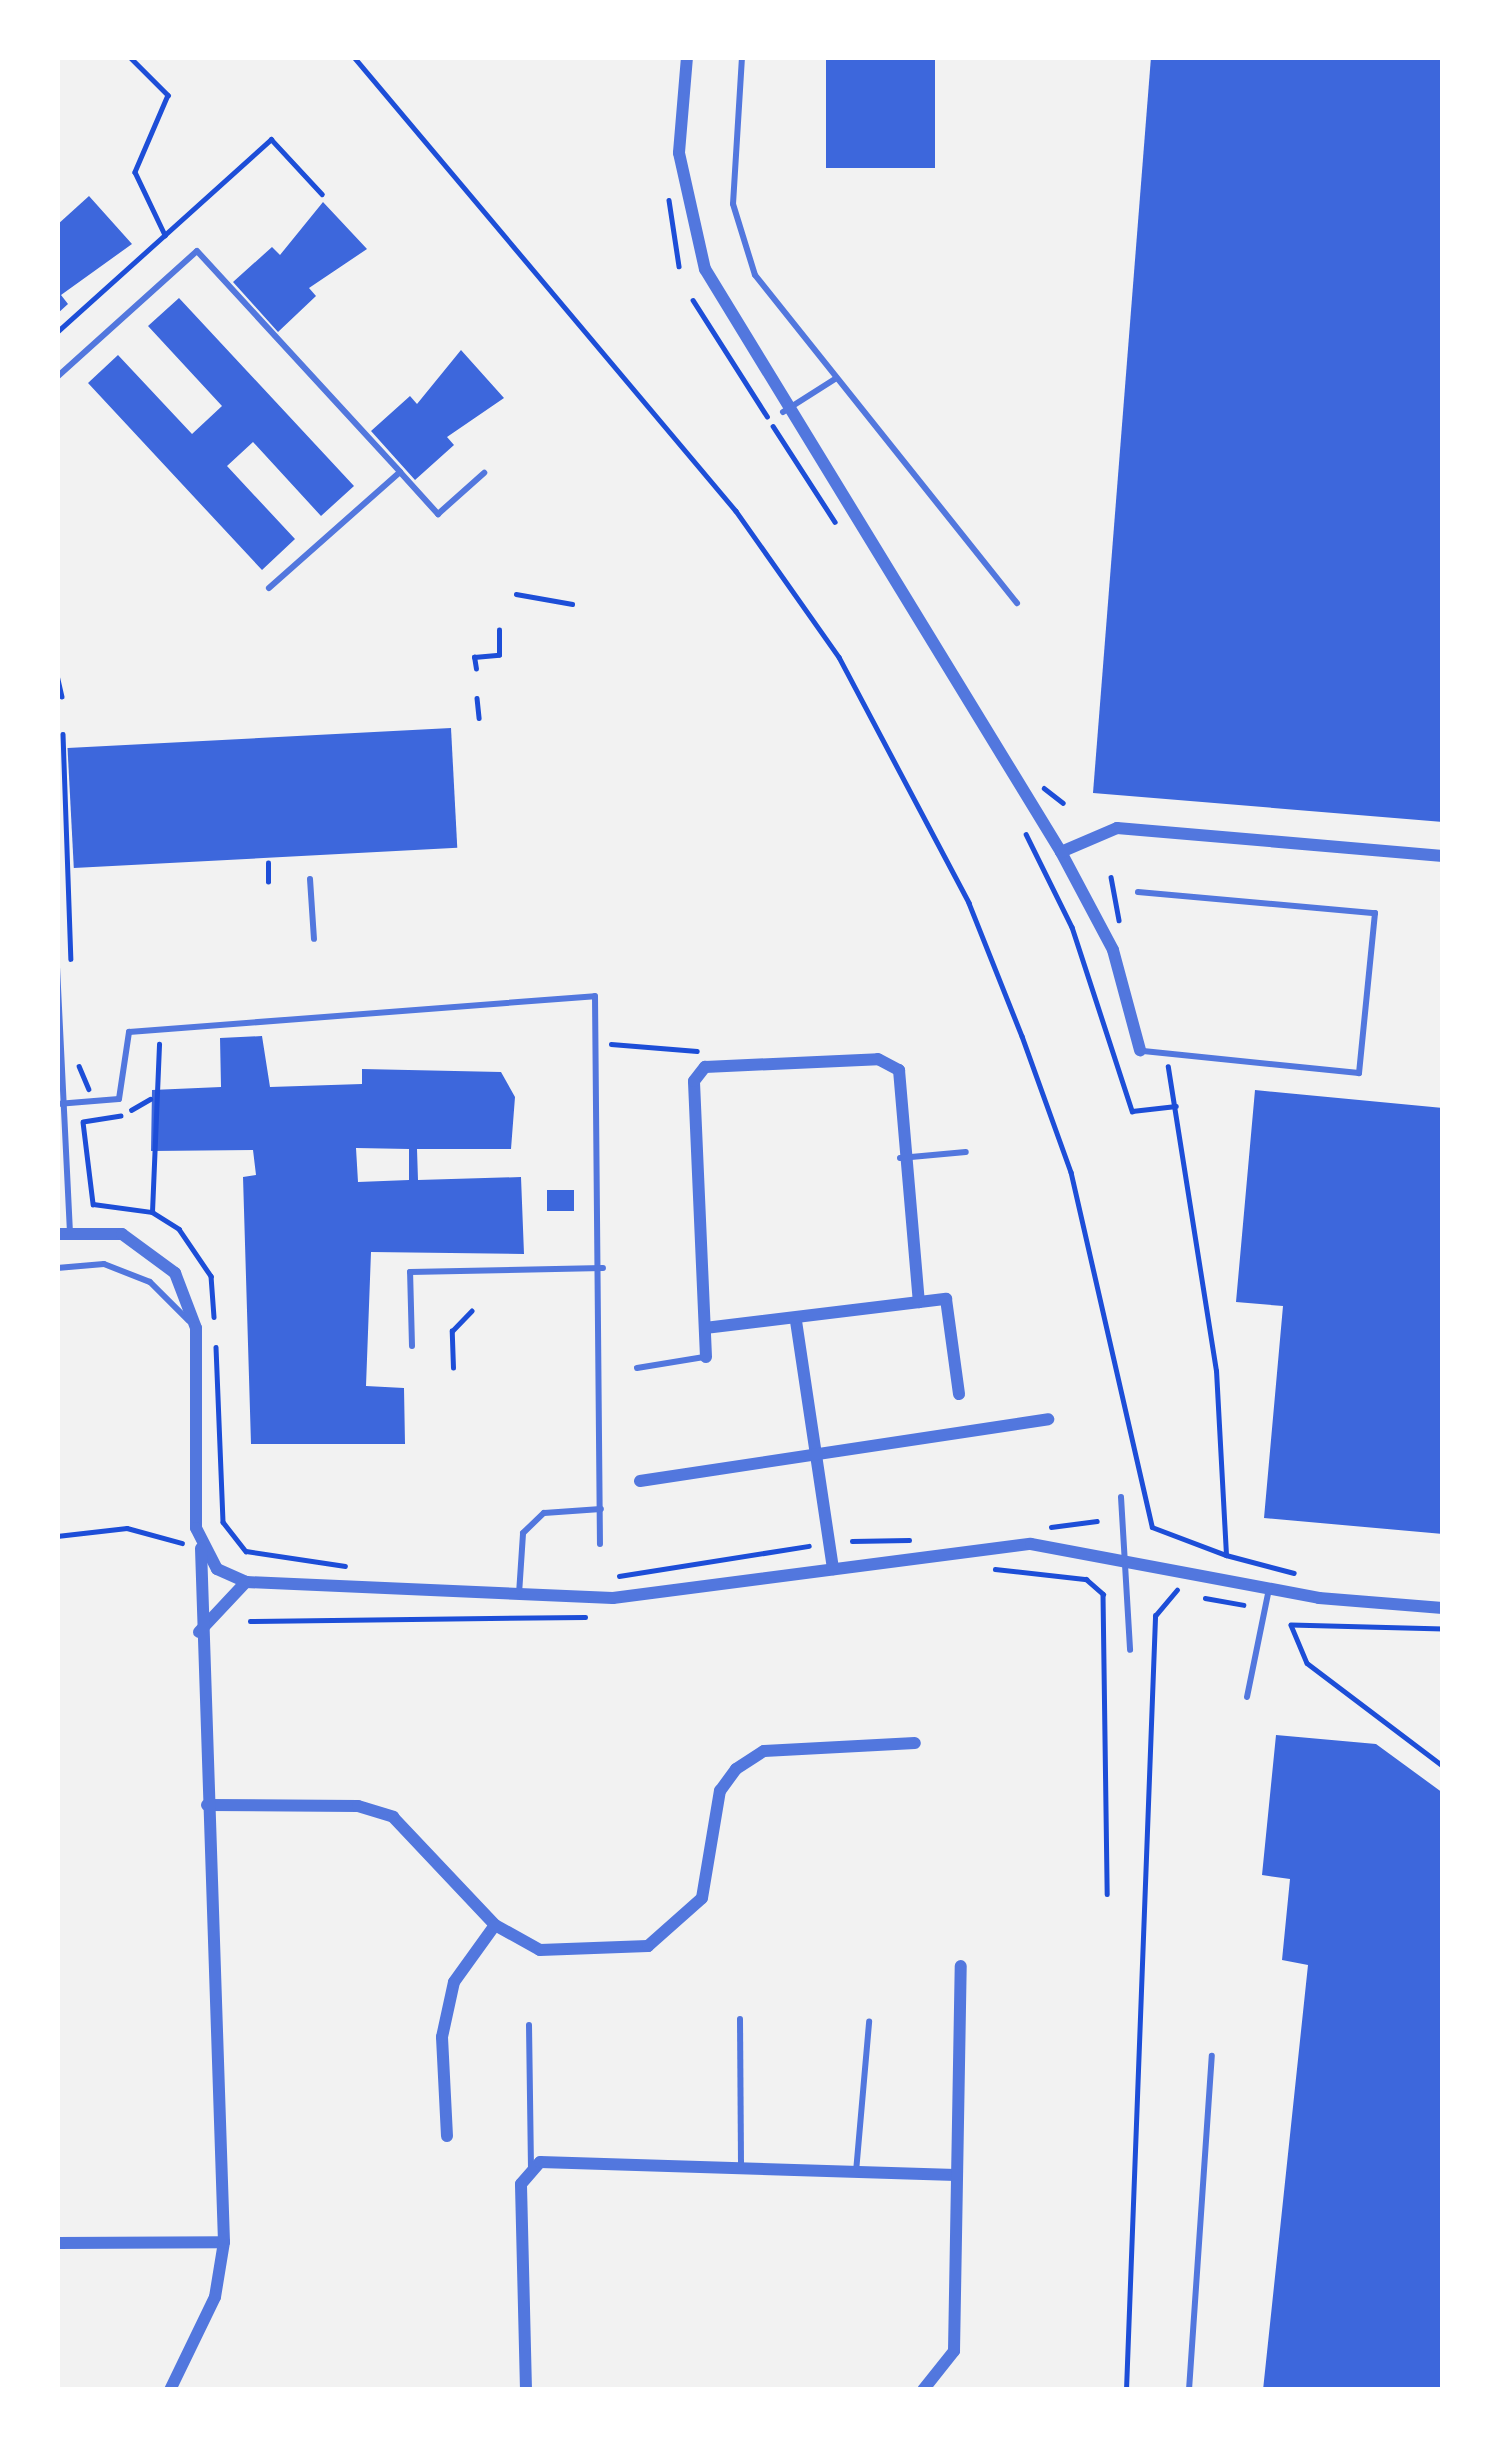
<!DOCTYPE html>
<style>
body{margin:0}
#map{position:relative;width:1500px;height:2447px;overflow:hidden;background:#f2f2f2;font-family:Roboto,sans-serif}
div>[style]{position:absolute}
.building>*{inset:0;background:#3d67dc;transform-origin:0 0}
.path>*{height:4.5px;margin:-2.25px;padding:0 2.25px;transform-origin:2.25px;border-radius:2.25px;background:#1d4ed8}
.service>*{height:6px;margin:-3px;padding:0 3px;transform-origin:3px;border-radius:3px;background:#5277de}
.minor>*{height:12px;margin:-6px;padding:0 6px;transform-origin:6px;border-radius:6px;background:#5277de}
span{translate:-50% -50%;white-space:nowrap;text-align:center;line-height:1.15;-webkit-text-stroke:9px #fff;paint-order:stroke}
.frame{position:absolute;inset:0;border:60px solid #fff;pointer-events:none}
</style>
<div id="map">
<div class="building">
<div style="left:826px;top:57px;width:109px;height:111px"></div>
<div style="clip-path:polygon(1151px 57px,1443px 57px,1443px 822px,1093px 793px)"></div>
<div style="clip-path:polygon(89px 196px,132px 244px,61px 295px,68px 304px,57px 314px,57px 225px)"></div>
<div style="clip-path:polygon(323px 202px,367px 249px,309px 288px,316px 296px,278px 332px,233px 282px,272px 247px,280px 255px)"></div>
<div style="clip-path:polygon(179px 298px,354px 486px,321px 516px,253px 442px,227px 466px,295px 539px,262px 570px,88px 383px,118px 355px,192px 434px,222px 406px,148px 326px)"></div>
<div style="clip-path:polygon(461px 350px,504px 398px,447px 437px,454px 445px,415px 480px,371px 431px,410px 396px,417px 404px)"></div>
<div style="left:451px;top:728px;width:120px;height:384px;rotate:87deg"></div>
<div style="clip-path:polygon(evenodd,262px 1036px,270px 1087px,362px 1084px,362px 1069px,501px 1072px,515px 1097px,511px 1149px,417px 1149px,418px 1180px,521px 1177px,524px 1254px,371px 1252px,366px 1386px,404px 1388px,405px 1444px,251px 1444px,243px 1177px,256px 1175px,253px 1150px,151px 1151px,152px 1090px,221px 1087px,220px 1038px,262px 1036px,356px 1148px,409px 1149px,409px 1180px,358px 1182px,356px 1148px)"></div>
<div style="clip-path:polygon(1255px 1090px,1443px 1108px,1443px 1534px,1264px 1518px,1283px 1306px,1236px 1302px)"></div>
<div style="left:547px;top:1190px;width:27px;height:21px"></div>
<div style="clip-path:polygon(1276px 1735px,1376px 1744px,1443px 1793px,1443px 2390px,1263px 2390px,1308px 1965px,1282px 1960px,1290px 1879px,1262px 1875px)"></div>
</div>
<div class="path">
<div style="left:130px;top:57px;width:54px;rotate:45deg"></div>
<div style="left:168px;top:95px;width:84px;rotate:113.2deg"></div>
<div style="left:135px;top:172px;width:70px;rotate:64.5deg"></div>
<div style="left:354px;top:57px;width:593px;rotate:49.92deg"></div>
<div style="left:736px;top:511px;width:179px;rotate:54.8deg"></div>
<div style="left:839px;top:657px;width:278px;rotate:62.1deg"></div>
<div style="left:969px;top:903px;width:143px;rotate:68.3deg"></div>
<div style="left:1022px;top:1036px;width:145px;rotate:70.2deg"></div>
<div style="left:1071px;top:1172px;width:364px;rotate:77.1deg"></div>
<div style="left:1152px;top:1527px;width:79px;rotate:20.7deg"></div>
<div style="left:1226px;top:1555px;width:184px;rotate:-93.1deg"></div>
<div style="left:1216px;top:1371px;width:308px;rotate:-99deg"></div>
<div style="left:669px;top:200px;width:67px;rotate:81.4deg"></div>
<div style="left:693px;top:300px;width:138px;rotate:57.5deg"></div>
<div style="left:57px;top:332px;width:288px;rotate:-42deg"></div>
<div style="left:271px;top:139px;width:75px;rotate:47.2deg"></div>
<div style="left:773px;top:426px;width:114px;rotate:57.1deg"></div>
<div style="left:516px;top:594px;width:57px;rotate:10.1deg"></div>
<div style="left:476px;top:669px;width:12px;rotate:-99deg"></div>
<div style="left:474px;top:657px;width:25px;rotate:-5deg"></div>
<div style="left:499px;top:655px;width:25px;rotate:-90deg"></div>
<div style="left:57px;top:675px;width:22px;rotate:77deg"></div>
<div style="left:477px;top:698px;width:20px;rotate:84deg"></div>
<div style="left:63px;top:734px;width:225px;rotate:88deg"></div>
<div style="left:1044px;top:788px;width:24px;rotate:38deg"></div>
<div style="left:1026px;top:834px;width:104px;rotate:63.7deg"></div>
<div style="left:1072px;top:927px;width:194px;rotate:71.9deg"></div>
<div style="left:1132px;top:1111px;width:44px;rotate:-6.5deg"></div>
<div style="left:1111px;top:877px;width:44px;rotate:79.5deg"></div>
<div style="left:268px;top:882px;width:19px;rotate:-90deg"></div>
<div style="left:611px;top:1044px;width:86px;rotate:4.7deg"></div>
<div style="left:79px;top:1066px;width:25px;rotate:67deg"></div>
<div style="left:131px;top:1110px;width:22px;rotate:-30deg"></div>
<div style="left:121px;top:1116px;width:38px;rotate:171deg"></div>
<div style="left:83px;top:1122px;width:83px;rotate:83deg"></div>
<div style="left:93px;top:1204px;width:60px;rotate:7.7deg"></div>
<div style="left:152px;top:1212px;width:32px;rotate:32deg"></div>
<div style="left:179px;top:1229px;width:57px;rotate:55.8deg"></div>
<div style="left:211px;top:1276px;width:41px;rotate:85.8deg"></div>
<div style="left:152px;top:1212px;width:168px;rotate:-87.6deg"></div>
<div style="left:216px;top:1347px;width:175px;rotate:87.7deg"></div>
<div style="left:223px;top:1522px;width:37px;rotate:52deg"></div>
<div style="left:246px;top:1551px;width:100px;rotate:8.6deg"></div>
<div style="left:453px;top:1368px;width:37px;rotate:-92deg"></div>
<div style="left:452px;top:1331px;width:28px;rotate:-46deg"></div>
<div style="left:1051px;top:1527px;width:46px;rotate:-7.4deg"></div>
<div style="left:57px;top:1536px;width:70px;rotate:-6.5deg"></div>
<div style="left:127px;top:1528px;width:57px;rotate:15.3deg"></div>
<div style="left:852px;top:1541px;width:57px;rotate:-1deg"></div>
<div style="left:1226px;top:1555px;width:70px;rotate:14.8deg"></div>
<div style="left:995px;top:1569px;width:92px;rotate:6.3deg"></div>
<div style="left:1086px;top:1579px;width:23px;rotate:41deg"></div>
<div style="left:1103px;top:1594px;width:300px;rotate:89.2deg"></div>
<div style="left:619px;top:1576px;width:192px;rotate:-9deg"></div>
<div style="left:1205px;top:1598px;width:39px;rotate:10deg"></div>
<div style="left:250px;top:1621px;width:335px;rotate:-0.7deg"></div>
<div style="left:1443px;top:1629px;width:152px;rotate:-178.5deg"></div>
<div style="left:1291px;top:1625px;width:41px;rotate:67.2deg"></div>
<div style="left:1307px;top:1663px;width:171px;rotate:37.1deg"></div>
<div style="left:1126px;top:2390px;width:775px;rotate:-87.85deg"></div>
<div style="left:1155px;top:1616px;width:34px;rotate:-50deg"></div>
</div>
<div class="service">
<div style="left:742px;top:57px;width:147px;rotate:93.5deg"></div>
<div style="left:733px;top:204px;width:74px;rotate:72.8deg"></div>
<div style="left:755px;top:275px;width:420px;rotate:51.4deg"></div>
<div style="left:57px;top:377px;width:188px;rotate:-42deg"></div>
<div style="left:197px;top:251px;width:300px;rotate:47.4deg"></div>
<div style="left:400px;top:472px;width:175px;rotate:138.5deg"></div>
<div style="left:783px;top:412px;width:62px;rotate:-32.4deg"></div>
<div style="left:400px;top:472px;width:57px;rotate:47.9deg"></div>
<div style="left:438px;top:514px;width:62px;rotate:-41.7deg"></div>
<div style="left:310px;top:879px;width:60px;rotate:86.2deg"></div>
<div style="left:1138px;top:892px;width:238px;rotate:5.1deg"></div>
<div style="left:1375px;top:913px;width:161px;rotate:95.7deg"></div>
<div style="left:1359px;top:1073px;width:217px;rotate:-174.2deg"></div>
<div style="left:57px;top:967px;width:266px;rotate:87.2deg"></div>
<div style="left:57px;top:1104px;width:62px;rotate:-4.6deg"></div>
<div style="left:119px;top:1099px;width:68px;rotate:-81.5deg"></div>
<div style="left:129px;top:1032px;width:467px;rotate:-4.4deg"></div>
<div style="left:595px;top:996px;width:548px;rotate:89.48deg"></div>
<div style="left:900px;top:1158px;width:66px;rotate:-5.2deg"></div>
<div style="left:57px;top:1268px;width:47px;rotate:-4.9deg"></div>
<div style="left:104px;top:1264px;width:49px;rotate:21.4deg"></div>
<div style="left:150px;top:1282px;width:55px;rotate:45deg"></div>
<div style="left:412px;top:1346px;width:74px;rotate:-91.5deg"></div>
<div style="left:410px;top:1272px;width:193px;rotate:-1.2deg"></div>
<div style="left:637px;top:1368px;width:68px;rotate:-9.3deg"></div>
<div style="left:1121px;top:1497px;width:153px;rotate:86.6deg"></div>
<div style="left:519px;top:1594px;width:61px;rotate:-86.2deg"></div>
<div style="left:523px;top:1533px;width:29px;rotate:-44deg"></div>
<div style="left:544px;top:1513px;width:57px;rotate:-4deg"></div>
<div style="left:1247px;top:1697px;width:110px;rotate:-78.5deg"></div>
<div style="left:740px;top:2019px;width:149px;rotate:89.6deg"></div>
<div style="left:529px;top:2025px;width:142px;rotate:89.2deg"></div>
<div style="left:856px;top:2172px;width:151px;rotate:-85deg"></div>
<div style="left:1189px;top:2390px;width:335px;rotate:-86.1deg"></div>
</div>
<div class="minor">
<div style="left:687px;top:57px;width:96px;rotate:94.8deg"></div>
<div style="left:679px;top:153px;width:119px;rotate:77.4deg"></div>
<div style="left:705px;top:269px;width:683px;rotate:58.59deg"></div>
<div style="left:1061px;top:852px;width:111px;rotate:62deg"></div>
<div style="left:1113px;top:950px;width:104px;rotate:74.9deg"></div>
<div style="left:1061px;top:852px;width:61px;rotate:-23.2deg"></div>
<div style="left:1117px;top:828px;width:327px;rotate:4.9deg"></div>
<div style="left:57px;top:1234px;width:65px"></div>
<div style="left:122px;top:1234px;width:66px;rotate:36.3deg"></div>
<div style="left:175px;top:1273px;width:59px;rotate:69.1deg"></div>
<div style="left:196px;top:1328px;width:200px;rotate:90deg"></div>
<div style="left:196px;top:1528px;width:46px;rotate:62.9deg"></div>
<div style="left:217px;top:1569px;width:32px;rotate:24deg"></div>
<div style="left:246px;top:1582px;width:367px;rotate:2.5deg"></div>
<div style="left:613px;top:1598px;width:421px;rotate:-7.4deg"></div>
<div style="left:1031px;top:1544px;width:293px;rotate:10.6deg"></div>
<div style="left:1319px;top:1598px;width:124px;rotate:4.6deg"></div>
<div style="left:796px;top:1321px;width:251px;rotate:81.5deg"></div>
<div style="left:705px;top:1328px;width:243px;rotate:-6.9deg"></div>
<div style="left:946px;top:1299px;width:96px;rotate:82.2deg"></div>
<div style="left:706px;top:1357px;width:276px;rotate:-92.5deg"></div>
<div style="left:694px;top:1081px;width:18px;rotate:-52deg"></div>
<div style="left:705px;top:1067px;width:173px;rotate:-2.6deg"></div>
<div style="left:878px;top:1059px;width:24px;rotate:28deg"></div>
<div style="left:899px;top:1070px;width:233px;rotate:85.1deg"></div>
<div style="left:640px;top:1481px;width:413px;rotate:-8.6deg"></div>
<div style="left:199px;top:1632px;width:69px;rotate:-46.8deg"></div>
<div style="left:207px;top:1805px;width:151px;rotate:0.4deg"></div>
<div style="left:358px;top:1806px;width:37px;rotate:17deg"></div>
<div style="left:393px;top:1817px;width:149px;rotate:46.6deg"></div>
<div style="left:495px;top:1925px;width:51px;rotate:29.1deg"></div>
<div style="left:540px;top:1950px;width:108px;rotate:-2.1deg"></div>
<div style="left:648px;top:1946px;width:72px;rotate:-41.6deg"></div>
<div style="left:702px;top:1898px;width:109px;rotate:-80.5deg"></div>
<div style="left:720px;top:1791px;width:27px;rotate:-54deg"></div>
<div style="left:736px;top:1769px;width:33px;rotate:-33deg"></div>
<div style="left:764px;top:1751px;width:151px;rotate:-3deg"></div>
<div style="left:447px;top:2136px;width:99px;rotate:-92.9deg"></div>
<div style="left:442px;top:2037px;width:56px;rotate:-77.7deg"></div>
<div style="left:454px;top:1982px;width:70px;rotate:-54.3deg"></div>
<div style="left:57px;top:2243px;width:167px;rotate:-0.3deg"></div>
<div style="left:170px;top:2390px;width:103px;rotate:-64.2deg"></div>
<div style="left:215px;top:2297px;width:56px;rotate:-80.7deg"></div>
<div style="left:224px;top:2242px;width:694px;rotate:-91.9deg"></div>
<div style="left:526px;top:2390px;width:206px;rotate:-91.4deg"></div>
<div style="left:521px;top:2184px;width:29px;rotate:-49deg"></div>
<div style="left:540px;top:2162px;width:416px;rotate:1.8deg"></div>
<div style="left:923px;top:2390px;width:50px;rotate:-51.5deg"></div>
<div style="left:954px;top:2351px;width:385px;rotate:-89deg"></div>
</div>
<div class="frame"></div>
</div>
